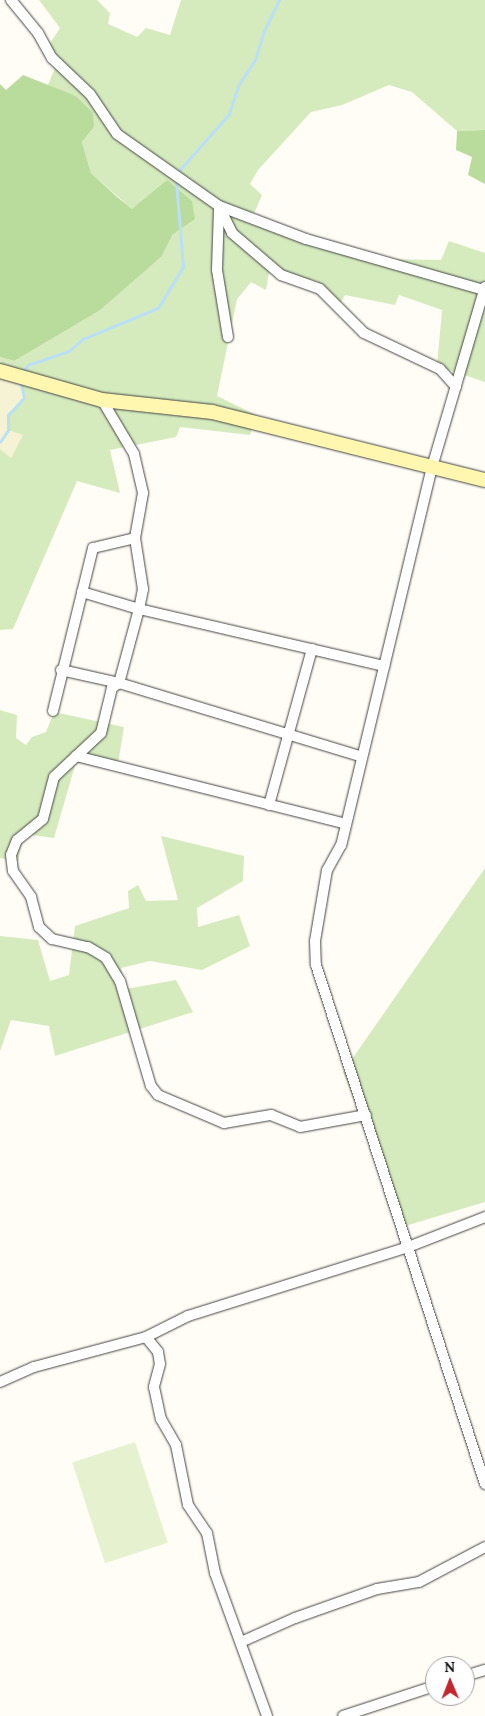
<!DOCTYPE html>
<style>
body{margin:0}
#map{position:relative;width:485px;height:1716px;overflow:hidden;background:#fffdf5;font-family:Lora,serif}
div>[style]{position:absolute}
.farmland>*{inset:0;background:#f6f3d4}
.green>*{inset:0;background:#d5ebbd}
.forest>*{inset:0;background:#b9dc9c}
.pitch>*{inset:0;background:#e6f2cf;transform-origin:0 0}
.stream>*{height:2.5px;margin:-1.25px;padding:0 1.25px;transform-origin:1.25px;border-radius:1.25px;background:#b9e0f7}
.roads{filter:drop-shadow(0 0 1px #444) drop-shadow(0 0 1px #444)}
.minor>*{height:10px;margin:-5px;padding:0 5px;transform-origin:5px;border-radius:5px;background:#fff}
.secondary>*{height:14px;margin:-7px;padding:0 7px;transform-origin:7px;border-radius:7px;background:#fff6b0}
span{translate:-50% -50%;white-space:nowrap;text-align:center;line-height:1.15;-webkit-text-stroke:5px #fff;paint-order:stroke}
.north{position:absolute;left:425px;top:1656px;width:50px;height:50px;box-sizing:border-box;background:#fff;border:1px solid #a0a0a0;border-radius:50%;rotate:359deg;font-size:14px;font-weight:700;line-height:20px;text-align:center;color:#111}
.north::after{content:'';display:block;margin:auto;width:18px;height:22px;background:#c4262e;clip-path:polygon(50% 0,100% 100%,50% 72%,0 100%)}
</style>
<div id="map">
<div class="farmland">
<div style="clip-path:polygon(0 371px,21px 377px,24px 398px,24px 434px,11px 458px,0 449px)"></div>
</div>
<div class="green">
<div style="clip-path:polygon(39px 0,97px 0,110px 13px,108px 24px,137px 37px,146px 28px,170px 35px,181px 0,485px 0,485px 130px,457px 131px,412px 92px,389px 85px,342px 105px,311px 112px,258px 170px,250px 184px,262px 195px,252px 218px,379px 259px,441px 260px,449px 241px,485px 253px,485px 382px,437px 366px,442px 310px,399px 295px,395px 305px,345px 295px,340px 304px,317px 281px,269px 273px,266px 290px,251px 282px,237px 299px,217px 396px,256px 415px,250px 435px,180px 427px,176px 437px,110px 450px,120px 493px,77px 481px,13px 629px,0 630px,0 449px,11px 458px,23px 435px,8px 430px,8px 415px,24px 398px,21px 377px,0 371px,0 357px,14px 361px,134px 279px,162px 256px,173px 234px,158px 190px,132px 209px,91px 173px,82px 142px,94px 127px,76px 96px,47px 87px,55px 68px,43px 54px,60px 28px)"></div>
<div style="clip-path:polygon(0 710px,17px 715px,16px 738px,26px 745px,32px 737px,46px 732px,54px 712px,124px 727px,117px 770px,76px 762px,54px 838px,24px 834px,18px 861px,0 858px)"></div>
<div style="clip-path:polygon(161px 836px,244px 856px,243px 881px,197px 908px,198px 927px,239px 915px,250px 946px,202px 970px,150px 961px,121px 968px,126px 989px,176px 980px,193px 1012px,55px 1056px,49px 1026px,11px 1020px,0 1051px,0 936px,38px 940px,50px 981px,69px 975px,75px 926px,129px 908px,128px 891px,138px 885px,146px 901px,178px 900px)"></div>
<div style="clip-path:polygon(485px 868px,485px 1202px,405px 1226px,343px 1072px)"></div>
</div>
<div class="forest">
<div style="clip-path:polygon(23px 75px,76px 96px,93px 113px,94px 127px,82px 142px,91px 173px,116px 196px,132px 209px,167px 180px,192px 201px,195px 219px,173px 234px,162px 256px,100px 310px,14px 361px,0 357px,0 84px,6px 90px)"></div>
<div style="clip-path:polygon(485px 130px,485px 184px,468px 175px,472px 157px,456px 150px,457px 131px)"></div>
</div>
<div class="pitch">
<div style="left:135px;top:1442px;width:106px;height:66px;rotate:72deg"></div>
</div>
<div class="stream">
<div style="left:177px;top:173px;width:79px;rotate:-48.6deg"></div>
<div style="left:229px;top:114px;width:29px;rotate:-72deg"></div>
<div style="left:238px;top:86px;width:31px;rotate:-57deg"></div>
<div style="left:255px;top:60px;width:30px;rotate:-73deg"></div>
<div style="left:264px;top:31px;width:34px;rotate:-64deg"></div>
<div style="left:22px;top:373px;width:10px;rotate:-53deg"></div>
<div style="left:28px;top:365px;width:43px;rotate:-18.9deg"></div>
<div style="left:69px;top:351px;width:18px;rotate:-41deg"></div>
<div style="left:83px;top:339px;width:81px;rotate:-22.5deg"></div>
<div style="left:158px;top:308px;width:48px;rotate:-58.6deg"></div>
<div style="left:183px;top:267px;width:86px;rotate:-94.7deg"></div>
<div style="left:0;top:442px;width:14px;rotate:-56deg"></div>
<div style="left:8px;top:430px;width:15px;rotate:-90deg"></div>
<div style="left:8px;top:415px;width:23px;rotate:-47deg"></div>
<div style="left:24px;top:398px;width:14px;rotate:-102deg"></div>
</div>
<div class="roads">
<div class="minor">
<div style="left:11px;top:0;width:43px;rotate:50.7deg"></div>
<div style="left:38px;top:33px;width:29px;rotate:61deg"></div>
<div style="left:52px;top:58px;width:52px;rotate:43.5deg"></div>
<div style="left:90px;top:94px;width:48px;rotate:56deg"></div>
<div style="left:117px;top:134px;width:125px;rotate:35.2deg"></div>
<div style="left:219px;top:206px;width:93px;rotate:20.8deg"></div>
<div style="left:306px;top:239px;width:185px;rotate:16deg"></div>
<div style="left:219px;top:206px;width:30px;rotate:64deg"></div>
<div style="left:232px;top:233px;width:65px;rotate:40.6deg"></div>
<div style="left:281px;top:275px;width:41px;rotate:19.7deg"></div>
<div style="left:320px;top:289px;width:62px;rotate:45deg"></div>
<div style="left:364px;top:333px;width:84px;rotate:25.3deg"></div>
<div style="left:440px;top:369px;width:24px;rotate:48deg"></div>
<div style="left:219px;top:209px;width:61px;rotate:91.9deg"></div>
<div style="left:217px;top:270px;width:68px;rotate:80.7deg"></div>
<div style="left:485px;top:287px;width:188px;rotate:106.4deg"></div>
<div style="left:432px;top:467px;width:389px;rotate:103.5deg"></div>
<div style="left:341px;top:845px;width:29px;rotate:119deg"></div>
<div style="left:327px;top:870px;width:72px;rotate:99.6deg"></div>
<div style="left:315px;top:941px;width:24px;rotate:88deg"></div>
<div style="left:316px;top:965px;width:546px;rotate:71.96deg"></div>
<div style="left:102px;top:400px;width:63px;rotate:59.3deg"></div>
<div style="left:134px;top:454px;width:40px;rotate:77deg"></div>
<div style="left:143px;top:493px;width:46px;rotate:100.1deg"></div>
<div style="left:135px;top:538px;width:52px;rotate:81.1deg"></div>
<div style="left:143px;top:589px;width:20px;rotate:101deg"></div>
<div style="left:139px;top:609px;width:77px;rotate:105.1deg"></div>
<div style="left:119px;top:683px;width:9px;rotate:144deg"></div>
<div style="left:112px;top:688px;width:46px;rotate:103.7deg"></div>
<div style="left:101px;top:733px;width:64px;rotate:136.9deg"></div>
<div style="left:54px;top:777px;width:43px;rotate:104.7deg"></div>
<div style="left:43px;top:819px;width:33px;rotate:141deg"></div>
<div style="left:17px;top:840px;width:16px;rotate:112deg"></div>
<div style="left:11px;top:855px;width:16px;rotate:83deg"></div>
<div style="left:13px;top:871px;width:32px;rotate:55deg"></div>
<div style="left:31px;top:897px;width:31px;rotate:75deg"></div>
<div style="left:39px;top:927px;width:18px;rotate:43deg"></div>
<div style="left:52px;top:939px;width:37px;rotate:13deg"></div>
<div style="left:88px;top:947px;width:21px;rotate:31deg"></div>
<div style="left:106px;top:958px;width:27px;rotate:59deg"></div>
<div style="left:120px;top:981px;width:109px;rotate:73.6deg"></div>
<div style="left:151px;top:1086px;width:11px;rotate:52deg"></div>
<div style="left:158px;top:1095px;width:72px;rotate:23deg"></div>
<div style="left:224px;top:1123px;width:48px;rotate:-9.7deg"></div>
<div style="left:271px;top:1115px;width:31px;rotate:22deg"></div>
<div style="left:300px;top:1127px;width:67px;rotate:-10.3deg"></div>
<div style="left:82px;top:592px;width:59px;rotate:16.6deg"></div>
<div style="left:139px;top:609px;width:252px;rotate:13.1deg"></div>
<div style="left:61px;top:670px;width:59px;rotate:12.6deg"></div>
<div style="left:119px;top:683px;width:254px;rotate:16.9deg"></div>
<div style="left:53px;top:711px;width:168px;rotate:-76.2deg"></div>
<div style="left:93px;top:548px;width:43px;rotate:-13.4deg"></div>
<div style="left:76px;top:756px;width:278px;rotate:14.1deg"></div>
<div style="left:269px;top:805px;width:162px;rotate:-74.6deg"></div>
<div style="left:146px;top:1337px;width:19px;rotate:51deg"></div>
<div style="left:158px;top:1352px;width:12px;rotate:81deg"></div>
<div style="left:160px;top:1364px;width:24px;rotate:105deg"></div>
<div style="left:154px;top:1387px;width:33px;rotate:78deg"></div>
<div style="left:161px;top:1419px;width:30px;rotate:60deg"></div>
<div style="left:176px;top:1445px;width:61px;rotate:78.7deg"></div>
<div style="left:188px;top:1505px;width:34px;rotate:56deg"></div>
<div style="left:207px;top:1533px;width:41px;rotate:78.7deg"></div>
<div style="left:215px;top:1573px;width:152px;rotate:70deg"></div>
<div style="left:0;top:1382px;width:37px;rotate:-24deg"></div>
<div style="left:34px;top:1367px;width:116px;rotate:-15deg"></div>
<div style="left:146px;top:1337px;width:47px;rotate:-26.6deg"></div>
<div style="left:188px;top:1316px;width:231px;rotate:-17.4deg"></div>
<div style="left:408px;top:1247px;width:83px;rotate:-21.3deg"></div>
<div style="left:241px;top:1642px;width:59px;rotate:-24deg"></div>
<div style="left:295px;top:1618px;width:87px;rotate:-19.5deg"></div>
<div style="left:377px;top:1589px;width:43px;rotate:-9.5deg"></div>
<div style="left:419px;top:1582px;width:75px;rotate:-27.9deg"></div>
<div style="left:465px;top:1676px;width:21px;rotate:-17deg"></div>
<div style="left:343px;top:1716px;width:97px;rotate:-18.1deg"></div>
</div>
<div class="secondary">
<div style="left:0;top:371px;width:106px;rotate:15.9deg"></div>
<div style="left:102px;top:400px;width:111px;rotate:6.2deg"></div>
<div style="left:212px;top:412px;width:281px;rotate:14deg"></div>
</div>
</div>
<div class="north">N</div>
</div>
